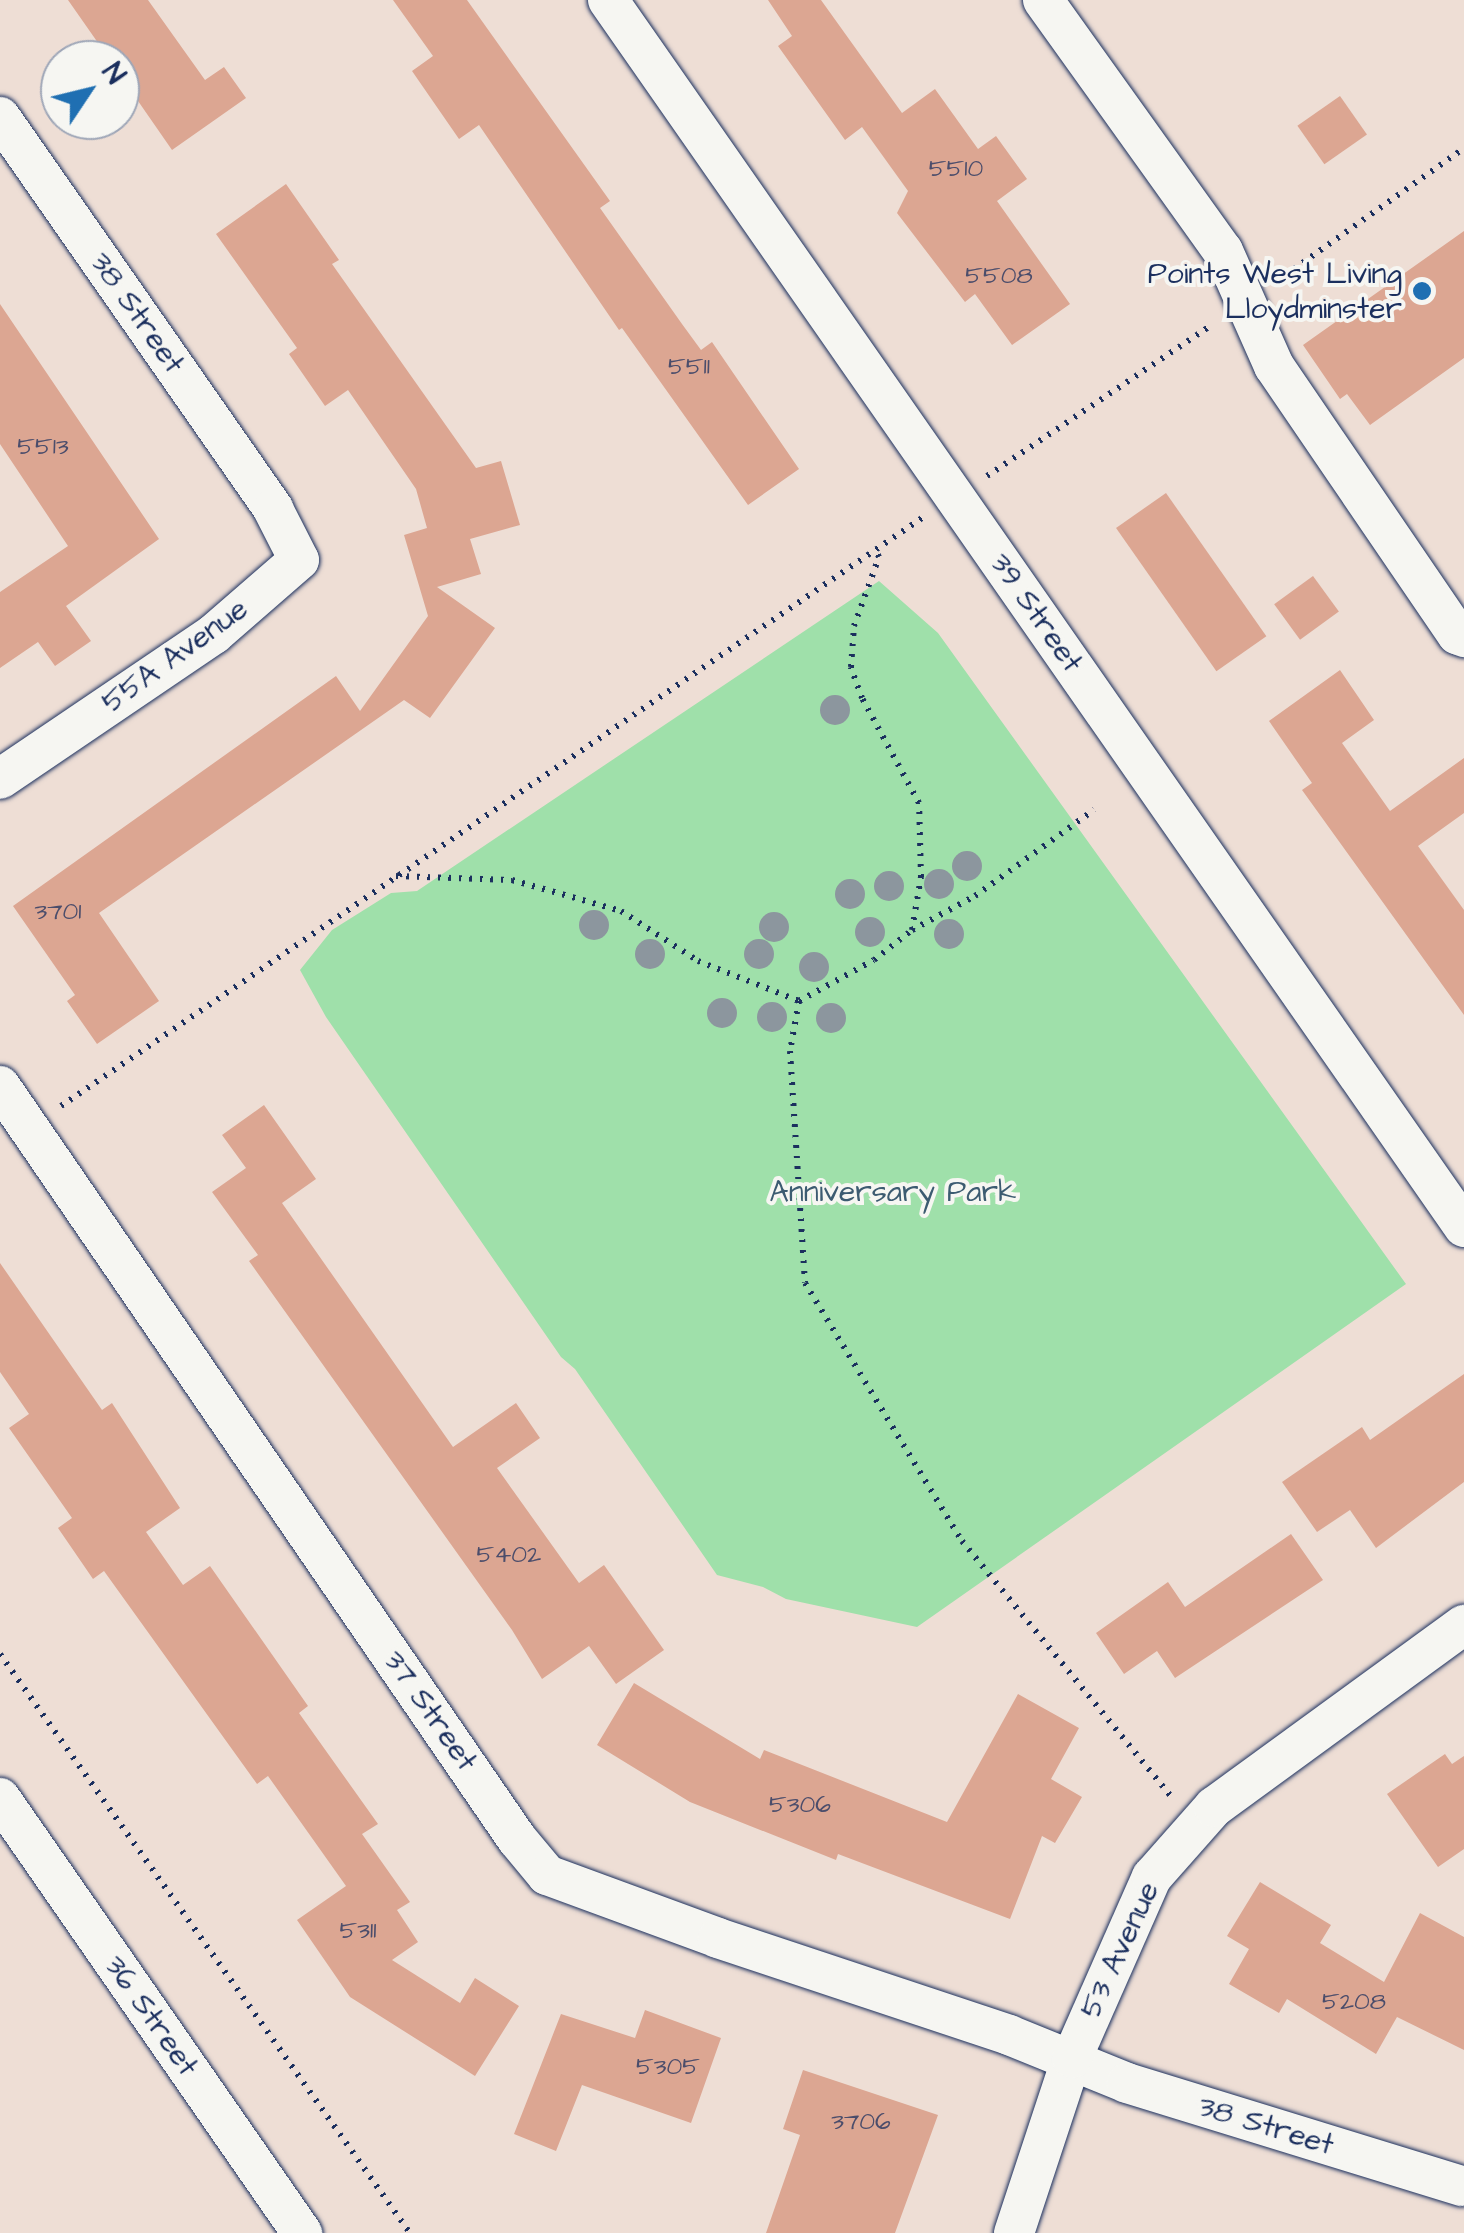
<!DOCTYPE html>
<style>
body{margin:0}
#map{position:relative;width:1464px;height:2233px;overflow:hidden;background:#eeded5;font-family:"Architects Daughter",sans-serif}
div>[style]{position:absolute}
.green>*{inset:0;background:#9fe0aa}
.building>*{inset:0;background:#dca692;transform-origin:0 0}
.path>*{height:6px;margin-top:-3px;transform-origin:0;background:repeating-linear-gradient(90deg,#1b2f5e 0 2.5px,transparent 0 10.5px)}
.roads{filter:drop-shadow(0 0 2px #1b2f5e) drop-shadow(0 0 2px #1b2f5e)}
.minor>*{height:40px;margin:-20px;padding:0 20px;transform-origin:20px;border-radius:20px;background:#f6f6f2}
.trees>*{width:30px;height:30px;margin:-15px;border-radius:50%;background:#8c969e}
.dots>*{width:28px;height:28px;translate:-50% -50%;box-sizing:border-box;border:5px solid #f6f6f2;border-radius:50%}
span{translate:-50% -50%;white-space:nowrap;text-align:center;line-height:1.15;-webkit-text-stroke:8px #f6f6f2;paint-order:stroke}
.number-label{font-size:25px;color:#4b4d6b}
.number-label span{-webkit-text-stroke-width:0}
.poi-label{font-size:30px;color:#1b2f5e}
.right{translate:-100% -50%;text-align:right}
.street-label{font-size:30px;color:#1b2f5e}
.park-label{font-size:30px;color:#3c5b71}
.north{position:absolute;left:40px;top:40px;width:100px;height:100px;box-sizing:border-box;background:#f6f6f2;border:2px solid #9ea6b7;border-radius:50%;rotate:55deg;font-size:28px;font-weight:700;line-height:40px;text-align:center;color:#1b2f5e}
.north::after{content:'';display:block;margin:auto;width:35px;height:45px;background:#1f6fb2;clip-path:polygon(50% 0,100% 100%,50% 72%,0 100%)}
</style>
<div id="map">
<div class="green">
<div style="clip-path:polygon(879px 581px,938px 633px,1406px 1284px,917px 1627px,786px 1599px,763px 1587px,717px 1575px,575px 1369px,561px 1357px,326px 1017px,300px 970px,332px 930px,391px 893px,417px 891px)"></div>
</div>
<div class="building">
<div style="clip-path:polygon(68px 0,148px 0,205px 80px,224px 67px,246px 98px,172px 150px,120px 75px,120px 60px,110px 60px)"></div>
<div style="clip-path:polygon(393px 0,467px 0,610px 201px,600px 208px,682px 324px,701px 350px,712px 342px,799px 469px,748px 505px,622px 328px,619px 330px,479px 125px,459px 139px,412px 71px,433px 56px)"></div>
<div style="clip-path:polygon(768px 0,821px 0,902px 113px,935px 89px,978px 149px,996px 136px,1027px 179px,997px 201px,1070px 304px,1012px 345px,975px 294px,965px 302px,897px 213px,908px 191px,862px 127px,845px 140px,778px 46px,792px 36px)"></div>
<div style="left:1340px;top:96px;width:47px;height:52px;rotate:55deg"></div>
<div style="clip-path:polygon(286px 184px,339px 260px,332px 264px,476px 468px,501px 461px,520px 525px,470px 539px,481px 574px,437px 587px,495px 628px,430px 718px,404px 700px,99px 913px,159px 1001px,97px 1044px,67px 1001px,75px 995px,13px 906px,336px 676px,360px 711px,428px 616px,404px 535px,427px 528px,416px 489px,348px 390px,325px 406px,289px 354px,297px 348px,216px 234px)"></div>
<div style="clip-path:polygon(1464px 231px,1464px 358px,1370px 425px,1347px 394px,1340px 399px,1303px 345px)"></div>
<div style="clip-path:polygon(0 304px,159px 539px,66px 606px,91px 641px,55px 666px,38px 642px,0 668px,0 592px,68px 546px,0 444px)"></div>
<div style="left:1166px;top:493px;width:175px;height:61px;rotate:55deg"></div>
<div style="left:1313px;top:576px;width:44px;height:48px;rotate:54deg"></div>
<div style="clip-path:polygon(1340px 670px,1374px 720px,1342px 743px,1390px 811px,1464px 758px,1464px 813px,1418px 846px,1464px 910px,1464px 1015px,1302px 790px,1312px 783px,1269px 721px)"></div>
<div style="clip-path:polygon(264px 1105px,316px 1179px,282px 1203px,453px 1447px,516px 1403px,540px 1438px,497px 1468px,579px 1583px,604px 1565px,664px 1650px,616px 1684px,589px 1646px,542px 1679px,512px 1630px,249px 1261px,258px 1255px,212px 1192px,246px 1168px,222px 1135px)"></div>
<div style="clip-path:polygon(0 1263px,102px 1410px,112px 1403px,180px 1508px,146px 1532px,183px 1585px,210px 1566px,308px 1706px,299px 1713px,378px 1824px,362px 1834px,410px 1902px,397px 1910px,418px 1942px,392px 1960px,460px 2003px,475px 1978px,519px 2006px,475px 2076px,350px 1997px,297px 1920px,346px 1886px,268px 1776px,257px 1784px,104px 1571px,93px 1579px,58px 1528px,72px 1518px,9px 1428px,29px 1414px,0 1372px)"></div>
<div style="clip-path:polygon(1464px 1374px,1464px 1482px,1376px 1548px,1350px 1510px,1317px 1532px,1282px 1482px,1362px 1427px,1370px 1440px)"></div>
<div style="clip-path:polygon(1291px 1534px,1323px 1580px,1175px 1678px,1157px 1651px,1124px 1674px,1096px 1633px,1168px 1582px,1185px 1607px)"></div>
<div style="clip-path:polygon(634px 1683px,760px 1759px,764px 1750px,947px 1822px,1018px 1694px,1079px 1728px,1051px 1779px,1082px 1797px,1055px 1843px,1042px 1836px,1010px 1919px,838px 1854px,836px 1860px,690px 1802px,597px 1745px)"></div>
<div style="clip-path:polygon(1445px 1754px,1452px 1764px,1464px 1756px,1464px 1849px,1438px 1867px,1387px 1794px)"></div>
<div style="clip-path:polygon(1260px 1882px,1331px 1925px,1320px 1943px,1384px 1982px,1420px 1913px,1464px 1937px,1464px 2050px,1397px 2017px,1376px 2054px,1287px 1999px,1279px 2013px,1229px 1984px,1249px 1949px,1227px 1936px)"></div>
<div style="clip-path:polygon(645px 2010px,721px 2038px,691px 2123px,582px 2085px,556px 2151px,514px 2134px,561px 2014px,635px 2038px)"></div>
<div style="clip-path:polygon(803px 2070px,938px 2115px,895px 2233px,766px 2233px,800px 2135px,783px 2129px)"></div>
</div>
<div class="path">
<div style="left:1277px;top:281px;width:229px;rotate:-35.4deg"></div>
<div style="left:987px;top:476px;width:272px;rotate:-33.9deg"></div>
<div style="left:396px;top:876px;width:116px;rotate:2deg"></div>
<div style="left:512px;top:880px;width:113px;rotate:15.9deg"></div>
<div style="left:621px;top:911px;width:92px;rotate:33deg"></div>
<div style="left:698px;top:961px;width:109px;rotate:21.6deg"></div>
<div style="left:799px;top:1001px;width:85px;rotate:-28.7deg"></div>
<div style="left:874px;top:960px;width:48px;rotate:-38.3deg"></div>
<div style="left:912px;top:930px;width:54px;rotate:-80.4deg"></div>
<div style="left:921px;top:877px;width:74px;rotate:-91.5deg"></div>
<div style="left:919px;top:803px;width:119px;rotate:-118.5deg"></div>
<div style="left:862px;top:698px;width:33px;rotate:-110deg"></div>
<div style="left:851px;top:667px;width:41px;rotate:-85.8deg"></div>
<div style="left:854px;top:626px;width:73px;rotate:-70.1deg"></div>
<div style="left:879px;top:557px;width:9px;rotate:-117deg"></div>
<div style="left:912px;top:930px;width:72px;rotate:-28.4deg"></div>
<div style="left:975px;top:896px;width:147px;rotate:-35.9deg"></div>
<div style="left:799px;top:1001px;width:51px;rotate:100.2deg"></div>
<div style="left:790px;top:1051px;width:232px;rotate:86.3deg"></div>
<div style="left:805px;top:1283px;width:302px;rotate:58.7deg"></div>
<div style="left:962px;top:1541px;width:333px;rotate:50.7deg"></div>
<div style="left:61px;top:1106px;width:1043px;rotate:-34.33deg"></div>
<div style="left:0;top:1654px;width:709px;rotate:54.7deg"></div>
</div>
<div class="roads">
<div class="minor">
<div style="left:608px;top:0;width:1496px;rotate:55.1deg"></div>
<div style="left:1043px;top:0;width:309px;rotate:54.4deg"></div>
<div style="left:1223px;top:251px;width:126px;rotate:66.1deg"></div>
<div style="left:1274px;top:366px;width:325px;rotate:55.7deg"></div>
<div style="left:1457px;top:634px;width:8px;rotate:23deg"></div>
<div style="left:0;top:117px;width:478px;rotate:55.1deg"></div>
<div style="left:273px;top:509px;width:57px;rotate:63deg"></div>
<div style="left:299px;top:560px;width:113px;rotate:139deg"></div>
<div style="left:214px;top:634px;width:258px;rotate:145.9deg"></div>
<div style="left:0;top:1086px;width:913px;rotate:55.53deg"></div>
<div style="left:517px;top:1839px;width:47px;rotate:50.2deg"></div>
<div style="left:547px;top:1875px;width:182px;rotate:20.2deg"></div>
<div style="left:718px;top:1938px;width:307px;rotate:18.4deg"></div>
<div style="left:1009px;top:2035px;width:127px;rotate:22.1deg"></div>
<div style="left:1127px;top:2083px;width:350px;rotate:17.1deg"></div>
<div style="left:0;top:1798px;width:530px;rotate:55.23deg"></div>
<div style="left:1014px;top:2233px;width:184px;rotate:-71.7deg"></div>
<div style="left:1072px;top:2058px;width:198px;rotate:-66.2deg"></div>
<div style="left:1152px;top:1877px;width:94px;rotate:-48.5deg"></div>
<div style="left:1214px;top:1807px;width:309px;rotate:-36.1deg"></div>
</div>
</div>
<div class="trees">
<div style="left:835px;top:710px"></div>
<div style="left:967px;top:866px"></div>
<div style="left:939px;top:884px"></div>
<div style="left:889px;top:886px"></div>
<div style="left:850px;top:894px"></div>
<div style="left:594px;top:925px"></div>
<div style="left:774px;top:927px"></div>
<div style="left:870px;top:932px"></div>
<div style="left:949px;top:934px"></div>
<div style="left:650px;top:954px"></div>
<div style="left:759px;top:954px"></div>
<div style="left:814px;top:967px"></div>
<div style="left:722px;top:1013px"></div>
<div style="left:772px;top:1017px"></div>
<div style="left:831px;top:1018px"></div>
</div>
<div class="dots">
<div style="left:1422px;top:291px;background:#1f6fb2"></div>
</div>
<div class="number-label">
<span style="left:956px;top:169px">5510</span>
<span style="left:999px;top:276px">5508</span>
<span style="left:689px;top:367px">5511</span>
<span style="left:43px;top:447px">5513</span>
<span style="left:58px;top:912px">3701</span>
<span style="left:509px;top:1555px">5402</span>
<span style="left:800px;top:1805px">5306</span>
<span style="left:358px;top:1931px">5311</span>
<span style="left:1354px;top:2002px">5208</span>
<span style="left:668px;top:2067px">5305</span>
<span style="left:861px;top:2122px">3706</span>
</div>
<div class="poi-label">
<span class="right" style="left:1402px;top:291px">Points West Living<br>Lloydminster</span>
</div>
<div class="street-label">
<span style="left:137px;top:313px;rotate:55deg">38 Street</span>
<span style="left:1036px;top:613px;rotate:55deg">39 Street</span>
<span style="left:175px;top:656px;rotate:-36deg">55A Avenue</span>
<span style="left:430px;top:1711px;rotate:55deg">37 Street</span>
<span style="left:1120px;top:1950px;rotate:-65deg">53 Avenue</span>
<span style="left:151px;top:2016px;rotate:55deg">36 Street</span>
<span style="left:1266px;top:2126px;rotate:17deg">38 Street</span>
</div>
<div class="park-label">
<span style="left:893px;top:1192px">Anniversary Park</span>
</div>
<div class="north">N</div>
</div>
